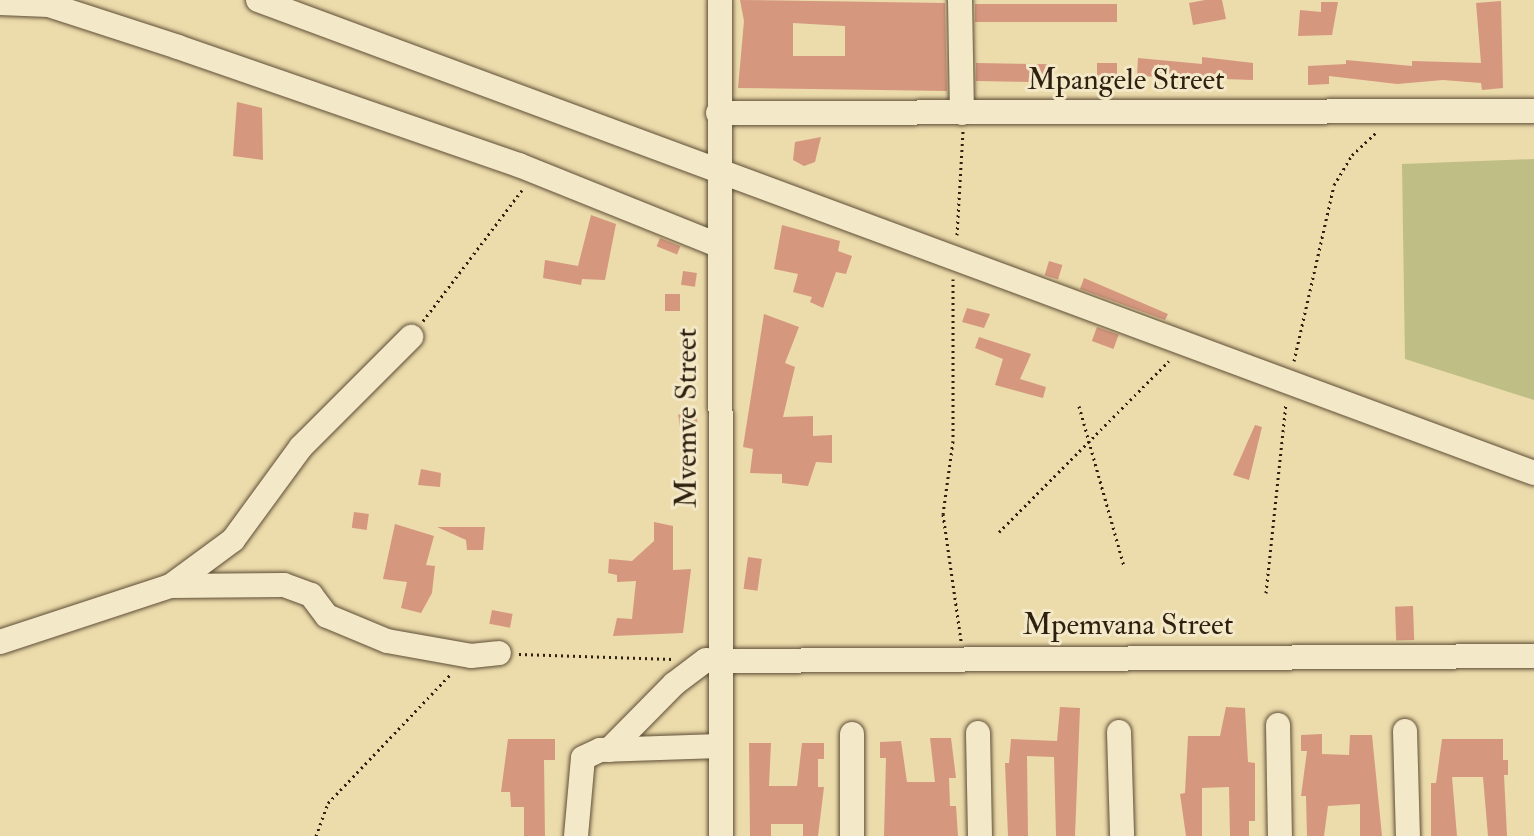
<!DOCTYPE html>
<style>
body{margin:0}
#map{position:relative;width:1534px;height:836px;overflow:hidden;background:#ecdbab;font-family:"IM FELL Double Pica",serif}
div>[style]{position:absolute}
.green>*{inset:0;background:#bfbe84}
.building>*{inset:0;background:#d6977f;transform-origin:0 0}
.path>*{height:3px;margin-top:-1.5px;transform-origin:0;background:repeating-linear-gradient(90deg,#2e1f0f 0 2px,transparent 0 6px)}
.roads{filter:drop-shadow(0 0 2px #5e4e36) drop-shadow(0 0 2px #5e4e36)}
.minor>*{height:24px;margin:-12px;padding:0 12px;transform-origin:12px;border-radius:12px;background:#f3e8c8}
span{translate:-50% -50%;white-space:nowrap;text-align:center;line-height:1.15;-webkit-text-stroke:6px #f3e8c8;paint-order:stroke}
.street-label{font-size:30px;color:#2e1f0f}
</style>
<div id="map">
<div class="green">
<div style="clip-path:polygon(1534px 159px,1534px 400px,1405px 359px,1402px 164px)"></div>
</div>
<div class="building">
<div style="clip-path:polygon(evenodd,740px 0,945px 3px,947px 91px,738px 88px,744px 21px,740px 0,793px 23px,845px 26px,845px 56px,793px 56px,793px 23px)"></div>
<div style="clip-path:polygon(1205px 0,1222px 0,1226px 19px,1193px 25px,1189px 3px)"></div>
<div style="clip-path:polygon(1501px 1px,1503px 88px,1482px 90px,1481px 83px,1443px 80px,1397px 84px,1329px 76px,1329px 84px,1308px 85px,1308px 66px,1346px 64px,1346px 60px,1412px 66px,1412px 61px,1481px 63px,1476px 3px)"></div>
<div style="clip-path:polygon(1321px 2px,1338px 2px,1332px 35px,1298px 36px,1300px 10px,1321px 12px)"></div>
<div style="left:975px;top:4px;width:142px;height:18px"></div>
<div style="clip-path:polygon(1202px 57px,1253px 63px,1253px 80px,1137px 76px,1138px 58px,1202px 64px)"></div>
<div style="left:976px;top:63px;width:77px;height:18px;rotate:1deg"></div>
<div style="left:1097px;top:63px;width:20px;height:19px"></div>
<div style="clip-path:polygon(237px 102px,262px 108px,263px 160px,233px 156px)"></div>
<div style="clip-path:polygon(821px 137px,815px 162px,804px 166px,793px 160px,795px 142px)"></div>
<div style="clip-path:polygon(591px 215px,616px 224px,605px 280px,582px 279px,581px 285px,543px 278px,545px 260px,578px 266px)"></div>
<div style="clip-path:polygon(782px 225px,840px 241px,838px 251px,852px 256px,846px 274px,836px 272px,823px 308px,810px 302px,812px 297px,793px 292px,798px 274px,774px 269px)"></div>
<div style="left:660px;top:238px;width:22px;height:9px;rotate:22deg"></div>
<div style="left:1049px;top:261px;width:14px;height:15px;rotate:17deg"></div>
<div style="left:683px;top:271px;width:14px;height:14px;rotate:8deg"></div>
<div style="clip-path:polygon(1084px 278px,1168px 314px,1165px 320px,1080px 289px)"></div>
<div style="left:665px;top:294px;width:15px;height:17px"></div>
<div style="clip-path:polygon(967px 308px,990px 314px,984px 328px,962px 322px)"></div>
<div style="clip-path:polygon(764px 314px,799px 327px,785px 363px,795px 367px,783px 417px,813px 416px,813px 436px,832px 435px,832px 463px,816px 462px,808px 486px,782px 483px,782px 474px,750px 473px,753px 449px,743px 447px)"></div>
<div style="left:1097px;top:327px;width:23px;height:15px;rotate:20deg"></div>
<div style="clip-path:polygon(979px 337px,1031px 354px,1020px 379px,1046px 387px,1043px 398px,995px 385px,1003px 359px,975px 348px)"></div>
<div style="left:696px;top:412px;width:15px;height:18px;rotate:82deg"></div>
<div style="clip-path:polygon(1255px 425px,1262px 427px,1249px 480px,1233px 475px)"></div>
<div style="clip-path:polygon(421px 469px,441px 473px,440px 487px,418px 485px)"></div>
<div style="left:354px;top:512px;width:15px;height:16px;rotate:8deg"></div>
<div style="clip-path:polygon(654px 522px,673px 526px,673px 570px,691px 569px,683px 633px,613px 636px,617px 618px,632px 619px,636px 581px,617px 582px,617px 575px,608px 573px,609px 559px,632px 561px,654px 541px)"></div>
<div style="clip-path:polygon(395px 524px,434px 536px,426px 565px,435px 566px,432px 593px,421px 613px,401px 608px,407px 582px,383px 579px)"></div>
<div style="clip-path:polygon(437px 527px,485px 527px,483px 550px,467px 550px,466px 540px)"></div>
<div style="left:748px;top:557px;width:14px;height:32px;rotate:8deg"></div>
<div style="left:1413px;top:606px;width:34px;height:18px;rotate:88deg"></div>
<div style="left:492px;top:610px;width:21px;height:14px;rotate:11deg"></div>
<div style="clip-path:polygon(1060px 707px,1080px 708px,1075px 836px,1056px 836px,1054px 757px,1027px 756px,1028px 836px,1008px 836px,1005px 763px,1009px 763px,1011px 739px,1057px 741px)"></div>
<div style="clip-path:polygon(1226px 707px,1245px 708px,1248px 762px,1255px 763px,1255px 821px,1249px 821px,1249px 836px,1230px 836px,1229px 787px,1202px 788px,1202px 836px,1186px 836px,1180px 794px,1185px 793px,1188px 736px,1220px 736px)"></div>
<div style="clip-path:polygon(1322px 734px,1322px 754px,1349px 755px,1350px 735px,1372px 735px,1382px 836px,1360px 836px,1360px 804px,1328px 806px,1324px 836px,1307px 836px,1306px 796px,1301px 796px,1307px 751px,1301px 751px,1301px 735px)"></div>
<div style="clip-path:polygon(930px 738px,951px 738px,956px 778px,949px 778px,950px 806px,956px 806px,958px 836px,884px 836px,886px 758px,880px 758px,880px 742px,901px 741px,907px 782px,935px 782px)"></div>
<div style="clip-path:polygon(508px 739px,555px 739px,555px 760px,544px 760px,545px 836px,524px 836px,524px 807px,511px 807px,510px 792px,501px 792px)"></div>
<div style="clip-path:polygon(1442px 739px,1503px 739px,1503px 760px,1508px 760px,1508px 775px,1504px 775px,1507px 836px,1488px 836px,1483px 777px,1452px 777px,1457px 836px,1431px 836px,1431px 783px,1436px 783px)"></div>
<div style="clip-path:polygon(749px 743px,771px 743px,769px 786px,797px 786px,802px 743px,824px 743px,824px 759px,818px 759px,818px 787px,824px 787px,818px 836px,803px 836px,803px 824px,771px 824px,771px 836px,750px 836px)"></div>
</div>
<div class="path">
<div style="left:957px;top:235px;width:104px;rotate:-86.7deg"></div>
<div style="left:953px;top:279px;width:162px;rotate:90deg"></div>
<div style="left:953px;top:441px;width:74px;rotate:97.8deg"></div>
<div style="left:943px;top:514px;width:128px;rotate:81.9deg"></div>
<div style="left:423px;top:321px;width:164px;rotate:-52.9deg"></div>
<div style="left:1294px;top:361px;width:180px;rotate:-77.2deg"></div>
<div style="left:1334px;top:185px;width:35px;rotate:-59deg"></div>
<div style="left:1352px;top:155px;width:33px;rotate:-43deg"></div>
<div style="left:1079px;top:406px;width:166px;rotate:74.3deg"></div>
<div style="left:999px;top:532px;width:241px;rotate:-45.2deg"></div>
<div style="left:1266px;top:593px;width:190px;rotate:-84deg"></div>
<div style="left:519px;top:654px;width:153px;rotate:1.9deg"></div>
<div style="left:316px;top:836px;width:35px;rotate:-70deg"></div>
<div style="left:328px;top:803px;width:177px;rotate:-46.4deg"></div>
</div>
<div class="roads">
<div class="minor">
<div style="left:258px;top:0;width:1361px;rotate:20.34deg"></div>
<div style="left:720px;top:0;width:836px;rotate:89.93deg"></div>
<div style="left:960px;top:0;width:113px;rotate:89deg"></div>
<div style="left:0;top:3px;width:49px;rotate:2.3deg"></div>
<div style="left:49px;top:5px;width:136px;rotate:18deg"></div>
<div style="left:178px;top:47px;width:361px;rotate:19.1deg"></div>
<div style="left:519px;top:165px;width:214px;rotate:21.9deg"></div>
<div style="left:718px;top:113px;width:816px;rotate:-0.14deg"></div>
<div style="left:172px;top:585px;width:76px;rotate:-36.4deg"></div>
<div style="left:233px;top:540px;width:115px;rotate:-53.8deg"></div>
<div style="left:301px;top:447px;width:156px;rotate:-45deg"></div>
<div style="left:0;top:642px;width:179px;rotate:-18.2deg"></div>
<div style="left:170px;top:586px;width:114px;rotate:-0.5deg"></div>
<div style="left:284px;top:585px;width:29px;rotate:20deg"></div>
<div style="left:311px;top:595px;width:26px;rotate:53deg"></div>
<div style="left:327px;top:616px;width:65px;rotate:22.6deg"></div>
<div style="left:387px;top:641px;width:85px;rotate:10.1deg"></div>
<div style="left:471px;top:656px;width:28px;rotate:-6deg"></div>
<div style="left:721px;top:661px;width:813px;rotate:-0.35deg"></div>
<div style="left:1278px;top:725px;width:111px;rotate:89deg"></div>
<div style="left:1405px;top:731px;width:105px;rotate:88.4deg"></div>
<div style="left:1119px;top:732px;width:104px;rotate:88.3deg"></div>
<div style="left:978px;top:733px;width:103px;rotate:88.9deg"></div>
<div style="left:609px;top:750px;width:93px;rotate:-45.4deg"></div>
<div style="left:674px;top:684px;width:40px;rotate:-37deg"></div>
<div style="left:576px;top:836px;width:78px;rotate:-84.9deg"></div>
<div style="left:583px;top:758px;width:19px;rotate:-25deg"></div>
<div style="left:600px;top:750px;width:120px;rotate:-1.9deg"></div>
<div style="left:852px;top:836px;width:102px;rotate:-90deg"></div>
</div>
</div>
<div class="street-label">
<span style="left:1126px;top:80px">Mpangele Street</span>
<span style="left:687px;top:418px;rotate:-90deg">Mvemve Street</span>
<span style="left:1128px;top:625px">Mpemvana Street</span>
</div>
</div>
